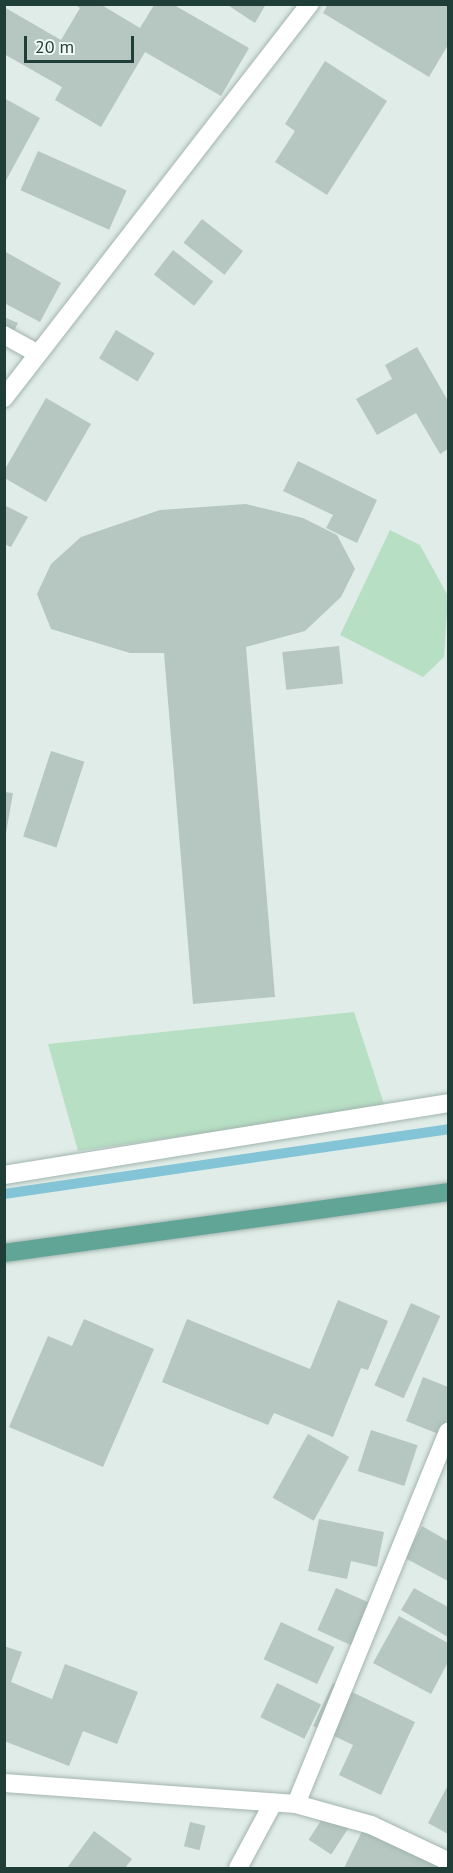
<!DOCTYPE html>
<style>
body{margin:0}
#map{position:relative;width:453px;height:1873px;overflow:hidden;background:#e0ece7;font-family:"PT Sans",sans-serif}
div>[style]{position:absolute}
.green>*{inset:0;background:#b7dfc4}
.stream>*{height:10px;margin:-5px;padding:0 5px;transform-origin:5px;border-radius:5px;background:#83c5d6}
.building>*{inset:0;background:#b5c7c0;transform-origin:0 0}
.roads{filter:drop-shadow(0 0 2px #a2b4af) drop-shadow(0 0 2px #a2b4af)}
.minor>*{height:18px;margin:-9px;padding:0 9px;transform-origin:9px;border-radius:9px;background:#fff}
.major>*{height:18px;margin:-9px;padding:0 9px;transform-origin:9px;border-radius:9px;background:#61a597}
span{translate:-50% -50%;white-space:nowrap;text-align:center;line-height:1.15;-webkit-text-stroke:4.5px #f1f8f5;paint-order:stroke}
.frame{position:absolute;inset:0;border:6px solid #1f3e37;pointer-events:none}
.scale{position:absolute;left:24px;top:36px;width:110px;height:27px;box-sizing:border-box;border:3px solid #1f3e37;border-top:0;padding-left:8px;font-size:18px;line-height:21px;white-space:nowrap;color:#1f3e37;-webkit-text-stroke:4px #f1f8f5;paint-order:stroke}
</style>
<div id="map">
<div class="green">
<div style="clip-path:polygon(390px 530px,420px 545px,448px 596px,444px 657px,423px 677px,340px 635px)"></div>
<div style="clip-path:polygon(354px 1012px,385px 1107px,78px 1151px,48px 1044px)"></div>
</div>
<div class="stream">
<div style="left:4px;top:1194px;width:449px;rotate:-8.3deg"></div>
</div>
<div class="building">
<div style="clip-path:polygon(74px 4px,100px 4px,140px 28px,154px 5px,174px 5px,249px 48px,221px 96px,145px 52px,101px 127px,55px 100px,62px 87px,4px 54px,4px 7px,61px 40px,80px 8px)"></div>
<div style="clip-path:polygon(226px 4px,266px 4px,255px 23px)"></div>
<div style="clip-path:polygon(328px 4px,448px 4px,448px 45px,429px 77px,323px 13px)"></div>
<div style="clip-path:polygon(325px 61px,387px 101px,327px 195px,275px 162px,295px 131px,285px 124px)"></div>
<div style="clip-path:polygon(4px 98px,40px 118px,4px 184px)"></div>
<div style="left:38px;top:151px;width:97px;height:43px;rotate:24deg"></div>
<div style="left:202px;top:219px;width:52px;height:30px;rotate:38deg"></div>
<div style="left:173px;top:250px;width:51px;height:31px;rotate:38deg"></div>
<div style="clip-path:polygon(4px 251px,61px 283px,40px 322px,4px 303px)"></div>
<div style="clip-path:polygon(4px 317px,18px 323px,4px 351px)"></div>
<div style="left:116px;top:330px;width:45px;height:33px;rotate:31deg"></div>
<div style="clip-path:polygon(417px 347px,448px 401px,448px 449px,440px 454px,416px 413px,377px 435px,356px 399px,392px 379px,385px 365px)"></div>
<div style="left:46px;top:398px;width:52px;height:90px;rotate:30deg"></div>
<div style="clip-path:polygon(298px 461px,377px 500px,357px 543px,326px 528px,333px 515px,283px 491px)"></div>
<div style="clip-path:polygon(246px 504px,303px 518px,337px 535px,355px 569px,341px 597px,305px 631px,246px 647px,275px 997px,193px 1004px,164px 653px,130px 653px,51px 629px,37px 594px,51px 564px,81px 537px,160px 510px)"></div>
<div style="clip-path:polygon(4px 505px,28px 517px,11px 547px,4px 544px)"></div>
<div style="left:339px;top:646px;width:38px;height:57px;rotate:84deg"></div>
<div style="left:51px;top:751px;width:35px;height:90px;rotate:18deg"></div>
<div style="clip-path:polygon(4px 792px,13px 793px,6px 833px,4px 833px)"></div>
<div style="clip-path:polygon(338px 1300px,388px 1321px,368px 1370px,361px 1368px,333px 1437px,274px 1413px,268px 1425px,162px 1382px,187px 1319px,310px 1369px)"></div>
<div style="left:411px;top:1303px;width:32px;height:90px;rotate:24deg"></div>
<div style="clip-path:polygon(84px 1319px,154px 1349px,103px 1467px,9px 1427px,48px 1336px,72px 1346px)"></div>
<div style="clip-path:polygon(423px 1377px,448px 1387px,448px 1416px,441px 1435px,406px 1421px)"></div>
<div style="left:371px;top:1430px;width:49px;height:43px;rotate:18deg"></div>
<div style="left:308px;top:1434px;width:47px;height:73px;rotate:29deg"></div>
<div style="clip-path:polygon(319px 1519px,384px 1532px,377px 1567px,351px 1561px,347px 1579px,308px 1571px)"></div>
<div style="clip-path:polygon(422px 1526px,448px 1541px,448px 1581px,405px 1558px)"></div>
<div style="left:336px;top:1588px;width:39px;height:46px;rotate:24deg"></div>
<div style="clip-path:polygon(414px 1588px,448px 1607px,448px 1637px,401px 1610px)"></div>
<div style="clip-path:polygon(399px 1616px,448px 1643px,448px 1662px,431px 1694px,373px 1663px)"></div>
<div style="left:281px;top:1622px;width:59px;height:41px;rotate:25deg"></div>
<div style="clip-path:polygon(4px 1646px,22px 1652px,11px 1682px,52px 1699px,65px 1664px,138px 1692px,117px 1744px,83px 1731px,69px 1766px,4px 1741px)"></div>
<div style="left:277px;top:1683px;width:49px;height:38px;rotate:26deg"></div>
<div style="clip-path:polygon(333px 1683px,415px 1722px,381px 1795px,339px 1775px,353px 1745px,313px 1726px)"></div>
<div style="clip-path:polygon(448px 1785px,448px 1834px,428px 1823px)"></div>
<div style="left:326px;top:1813px;width:27px;height:32px;rotate:33deg"></div>
<div style="clip-path:polygon(367px 1821px,448px 1868px,344px 1868px)"></div>
<div style="left:190px;top:1822px;width:16px;height:25px;rotate:14deg"></div>
<div style="clip-path:polygon(94px 1831px,132px 1859px,125px 1868px,67px 1868px)"></div>
</div>
<div class="roads">
<div class="minor">
<div style="left:4px;top:335px;width:37px;rotate:29deg"></div>
<div style="left:4px;top:398px;width:499px;rotate:-52.2deg"></div>
<div style="left:4px;top:1175px;width:450px;rotate:-9.2deg"></div>
<div style="left:4px;top:1783px;width:293px;rotate:4.1deg"></div>
<div style="left:296px;top:1804px;width:78px;rotate:15.6deg"></div>
<div style="left:371px;top:1825px;width:85px;rotate:25.1deg"></div>
<div style="left:296px;top:1804px;width:402px;rotate:-67.8deg"></div>
<div style="left:238px;top:1868px;width:74px;rotate:-61.7deg"></div>
</div>
<div class="major">
<div style="left:4px;top:1253px;width:448px;rotate:-7.8deg"></div>
</div>
</div>
<div class="frame"></div>
<div class="scale">20 m</div>
</div>
